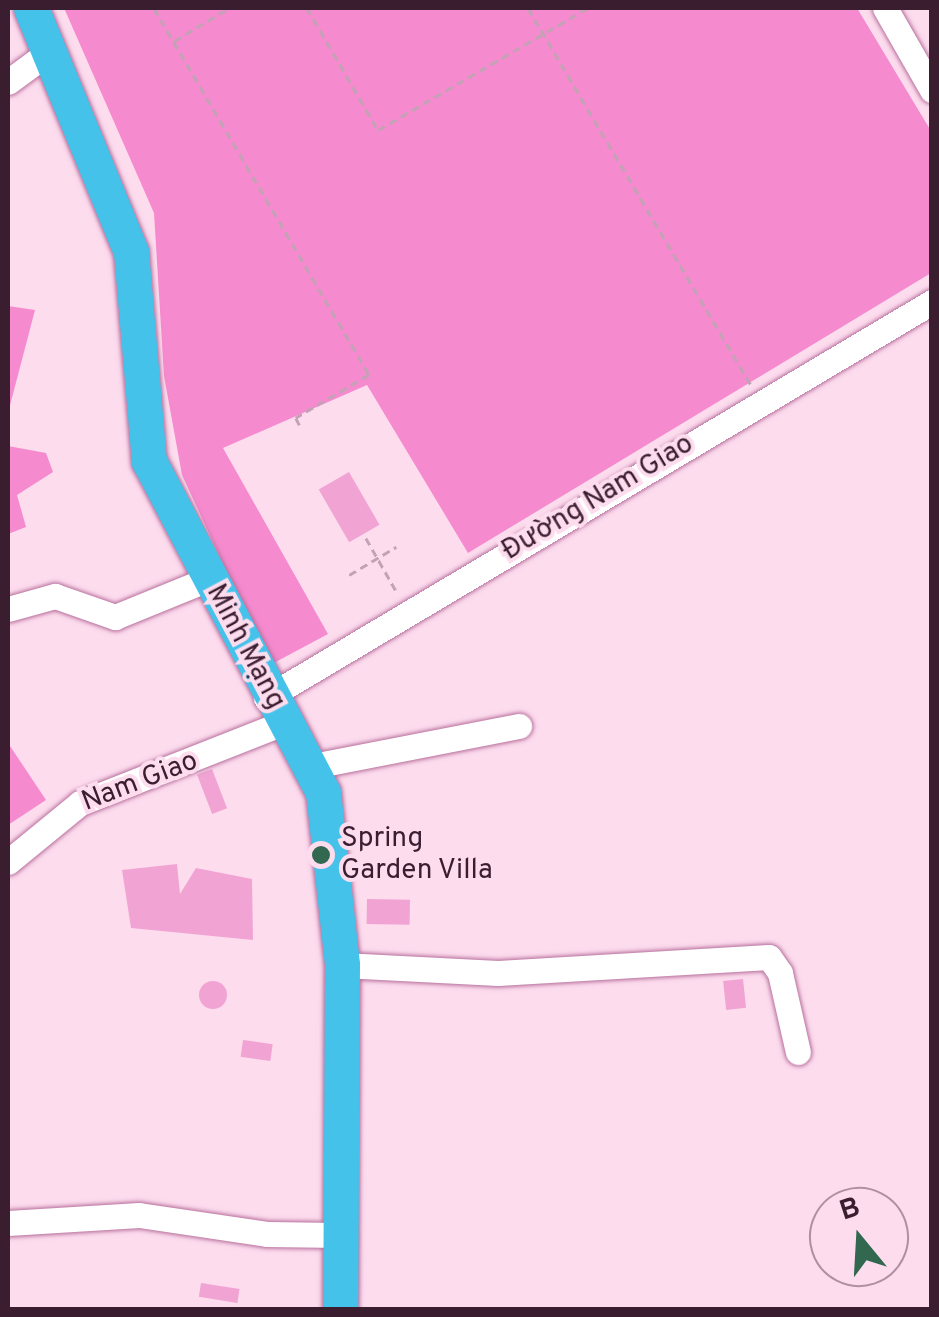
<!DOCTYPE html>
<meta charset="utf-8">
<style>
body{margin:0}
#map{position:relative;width:939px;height:1317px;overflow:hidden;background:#fddcee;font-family:Overpass,sans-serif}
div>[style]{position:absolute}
.green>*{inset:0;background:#f68ace}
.building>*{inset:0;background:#f1a4d3;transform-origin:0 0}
.round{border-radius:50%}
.path>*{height:2.5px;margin-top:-1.25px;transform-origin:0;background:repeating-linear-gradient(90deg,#c2a2b4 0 8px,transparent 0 13px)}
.roads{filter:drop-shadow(0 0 2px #b8709d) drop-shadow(0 0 2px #b8709d)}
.minor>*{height:25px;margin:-12.5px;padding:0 12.5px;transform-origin:12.5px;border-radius:12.5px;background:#fff}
.highway>*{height:35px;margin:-17.5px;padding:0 17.5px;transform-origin:17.5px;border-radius:17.5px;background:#45c2e9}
.dots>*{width:28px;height:28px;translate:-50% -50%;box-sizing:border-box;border:5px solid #fddcee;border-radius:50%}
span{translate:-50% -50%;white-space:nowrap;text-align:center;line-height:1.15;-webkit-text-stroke:8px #fddcee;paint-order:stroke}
.street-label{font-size:28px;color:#3b1d30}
.poi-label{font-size:28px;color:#3b1d30}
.left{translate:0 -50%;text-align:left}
.frame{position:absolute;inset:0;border:10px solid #3b1d30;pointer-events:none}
.north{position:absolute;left:809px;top:1187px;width:100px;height:100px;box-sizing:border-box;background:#fddcee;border:2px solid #af90a2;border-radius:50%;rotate:342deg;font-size:28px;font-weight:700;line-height:40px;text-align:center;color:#3b1d30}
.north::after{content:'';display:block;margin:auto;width:35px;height:45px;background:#31684f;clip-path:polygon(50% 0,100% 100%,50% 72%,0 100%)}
</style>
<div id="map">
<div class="green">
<div style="clip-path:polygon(64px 8px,857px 8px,931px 131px,931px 273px,468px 553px,367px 385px,223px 448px,328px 634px,270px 665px,182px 475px,164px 376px,154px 213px)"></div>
<div style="clip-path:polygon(8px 306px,35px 310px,8px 413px)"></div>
<div style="clip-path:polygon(8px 446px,46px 453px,53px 472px,17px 495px,26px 527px,8px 534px)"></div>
<div style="clip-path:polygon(8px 743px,46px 800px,8px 825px)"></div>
</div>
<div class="building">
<div style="left:349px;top:472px;width:61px;height:35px;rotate:60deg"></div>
<div style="left:212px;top:769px;width:42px;height:16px;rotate:69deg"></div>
<div style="clip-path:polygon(177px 864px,180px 894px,196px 868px,252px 879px,253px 940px,131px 928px,122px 870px)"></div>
<div style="left:367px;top:899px;width:43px;height:25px;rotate:1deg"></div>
<div style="left:743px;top:979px;width:29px;height:20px;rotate:84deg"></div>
<div class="round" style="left:199px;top:981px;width:28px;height:28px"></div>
<div style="left:243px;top:1040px;width:30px;height:17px;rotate:8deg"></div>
<div style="left:201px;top:1283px;width:39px;height:14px;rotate:9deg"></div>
</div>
<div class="path">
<div style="left:154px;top:8px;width:425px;rotate:59.6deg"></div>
<div style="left:369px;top:375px;width:85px;rotate:149.5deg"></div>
<div style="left:296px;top:418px;width:9px;rotate:63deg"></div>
<div style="left:307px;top:8px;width:141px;rotate:59.8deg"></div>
<div style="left:378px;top:130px;width:243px;rotate:-30.2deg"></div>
<div style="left:528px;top:8px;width:440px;rotate:59.4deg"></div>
<div style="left:174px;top:41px;width:64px;rotate:-31deg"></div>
<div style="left:366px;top:538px;width:64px;rotate:60.3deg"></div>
<div style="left:349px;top:575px;width:55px;rotate:-30.8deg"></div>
</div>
<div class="roads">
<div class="minor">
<div style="left:885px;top:8px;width:95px;rotate:60.2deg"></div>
<div style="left:8px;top:82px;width:52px;rotate:-36.4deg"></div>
<div style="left:8px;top:609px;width:49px;rotate:-15.5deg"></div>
<div style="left:55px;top:596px;width:64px;rotate:19.3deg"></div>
<div style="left:115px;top:617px;width:100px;rotate:-22.2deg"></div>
<div style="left:266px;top:698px;width:775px;rotate:-30.74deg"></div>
<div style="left:313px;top:766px;width:210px;rotate:-11deg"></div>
<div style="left:8px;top:862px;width:93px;rotate:-39.3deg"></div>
<div style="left:80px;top:803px;width:221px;rotate:-21.5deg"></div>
<div style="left:342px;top:965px;width:156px;rotate:2.9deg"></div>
<div style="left:498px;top:973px;width:271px;rotate:-3.4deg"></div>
<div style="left:769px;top:957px;width:19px;rotate:55deg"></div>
<div style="left:780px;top:973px;width:81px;rotate:77.2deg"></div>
<div style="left:8px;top:1223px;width:131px;rotate:-3.5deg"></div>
<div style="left:139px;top:1215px;width:129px;rotate:8.4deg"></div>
<div style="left:267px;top:1234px;width:73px;rotate:0.8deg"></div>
</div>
<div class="highway">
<div style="left:31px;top:8px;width:264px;rotate:67.7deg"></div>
<div style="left:131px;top:252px;width:210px;rotate:85.1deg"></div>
<div style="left:149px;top:461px;width:374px;rotate:62.3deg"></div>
<div style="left:323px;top:792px;width:174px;rotate:83.7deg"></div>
<div style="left:342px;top:965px;width:345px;rotate:90.3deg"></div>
</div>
</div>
<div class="dots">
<div style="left:321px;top:855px;background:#31684f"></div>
</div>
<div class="street-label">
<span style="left:598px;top:498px;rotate:-31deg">Đường Nam Giao</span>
<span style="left:245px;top:647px;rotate:62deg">Minh Mạng</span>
<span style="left:140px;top:782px;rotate:-21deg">Nam Giao</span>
</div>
<div class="poi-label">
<span class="left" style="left:341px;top:855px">Spring<br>Garden Villa</span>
</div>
<div class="frame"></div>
<div class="north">B</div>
</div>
